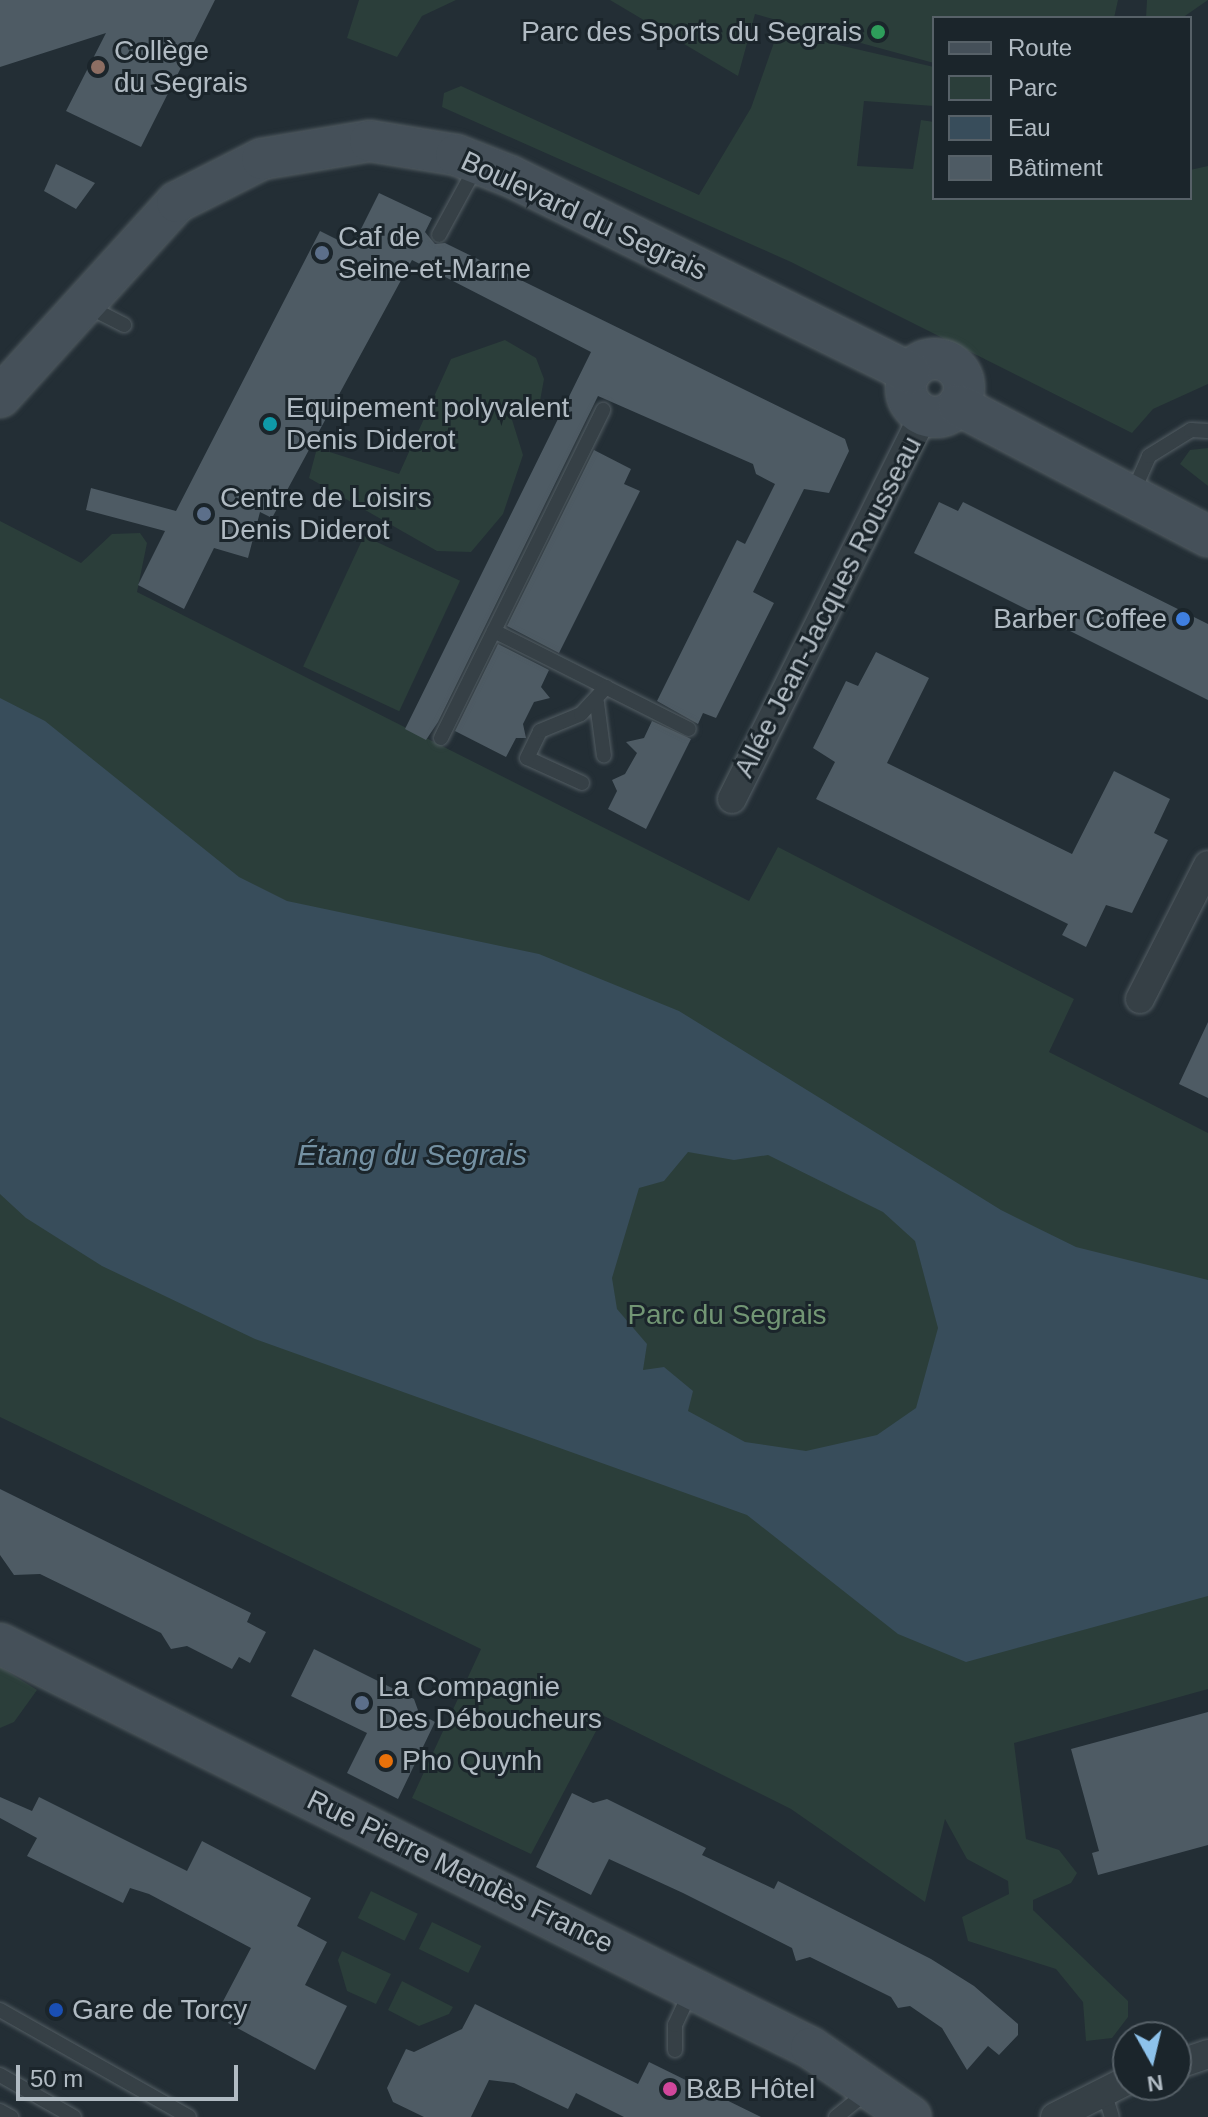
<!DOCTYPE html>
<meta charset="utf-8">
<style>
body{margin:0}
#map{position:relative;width:1208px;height:2117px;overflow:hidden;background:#232e35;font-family:Helvetica,sans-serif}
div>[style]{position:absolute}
.green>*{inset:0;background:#2b3e3a;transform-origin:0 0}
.water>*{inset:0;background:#384d5b}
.building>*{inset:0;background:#4e5b64}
.roads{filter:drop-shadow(0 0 2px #545e64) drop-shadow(0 0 2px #545e64)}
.lane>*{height:14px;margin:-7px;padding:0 7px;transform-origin:7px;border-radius:7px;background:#364046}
.street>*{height:28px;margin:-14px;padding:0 14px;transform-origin:14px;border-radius:14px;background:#364046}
.secondary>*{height:40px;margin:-20px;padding:0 20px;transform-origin:20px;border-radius:20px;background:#455059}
.secondary>.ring{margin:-20px;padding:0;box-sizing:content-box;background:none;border:40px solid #455059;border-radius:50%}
.dots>*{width:22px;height:22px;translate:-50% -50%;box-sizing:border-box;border:4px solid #1b252b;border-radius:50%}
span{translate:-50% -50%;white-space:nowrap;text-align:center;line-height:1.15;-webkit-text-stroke:6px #1b252b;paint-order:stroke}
.poi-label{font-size:28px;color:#b1bbc3}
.right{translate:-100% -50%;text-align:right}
.left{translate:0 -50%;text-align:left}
.street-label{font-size:28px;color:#b1bbc3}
.park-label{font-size:28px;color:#729674}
.water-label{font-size:30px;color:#7491a3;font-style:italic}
.legend{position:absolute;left:932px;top:16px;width:260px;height:184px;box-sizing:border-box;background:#1b252b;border:2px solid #576168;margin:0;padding:10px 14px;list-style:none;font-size:24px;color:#b1bbc3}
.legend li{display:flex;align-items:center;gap:16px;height:40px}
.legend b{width:40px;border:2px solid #576168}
.north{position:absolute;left:1112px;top:2021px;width:80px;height:80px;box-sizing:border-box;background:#1b252b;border:2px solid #576168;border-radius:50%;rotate:172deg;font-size:22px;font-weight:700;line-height:32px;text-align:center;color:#b1bbc3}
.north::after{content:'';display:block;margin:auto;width:28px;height:36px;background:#8dc2eb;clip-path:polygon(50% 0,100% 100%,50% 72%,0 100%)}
.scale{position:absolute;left:16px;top:2065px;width:222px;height:36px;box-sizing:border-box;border:4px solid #b1bbc3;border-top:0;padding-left:10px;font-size:24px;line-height:28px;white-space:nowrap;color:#b1bbc3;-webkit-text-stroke:6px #1b252b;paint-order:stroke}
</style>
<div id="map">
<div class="green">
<div style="clip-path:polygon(359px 0,456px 0,422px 16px,397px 57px,347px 38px)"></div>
<div style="clip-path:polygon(610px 0,1118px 0,1114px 18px,934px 18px,934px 63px,755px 14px,738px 76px)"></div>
<div style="clip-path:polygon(1147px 0,1208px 0,1182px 18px,1146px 18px)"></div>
<div style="clip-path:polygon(778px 31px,934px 67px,934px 106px,864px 101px,857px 166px,913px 169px,921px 120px,934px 122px,934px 198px,1190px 198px,1190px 170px,1208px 166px,1208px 384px,1153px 409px,1132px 433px,791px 262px,442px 107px,444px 93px,461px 86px,699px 195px,751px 108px)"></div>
<div style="clip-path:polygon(505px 340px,536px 358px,544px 379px,540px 401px,513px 402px,509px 410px,523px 455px,503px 514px,471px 552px,437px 551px,309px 478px,317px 448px,399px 474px,451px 359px)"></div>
<div style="clip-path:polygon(1208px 448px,1208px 486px,1180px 464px,1190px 450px)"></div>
<div style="clip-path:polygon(0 521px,81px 563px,112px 534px,140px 533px,147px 543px,137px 592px,749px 901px,778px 847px,1074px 999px,1049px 1052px,1208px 1133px,1208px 1689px,1014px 1743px,1026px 1839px,1059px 1850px,1077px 1873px,1071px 1883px,1033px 1900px,1033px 1910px,1128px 2001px,1128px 2017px,1112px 2038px,1086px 2041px,1083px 2002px,1056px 1969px,968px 1941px,962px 1917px,1009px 1894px,1008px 1881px,967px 1859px,945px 1819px,925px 1902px,791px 1809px,604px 1716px,531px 1854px,412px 1798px,481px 1649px,0 1417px)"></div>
<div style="left:364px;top:536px;width:106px;height:144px;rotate:25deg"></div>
<div style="clip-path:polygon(0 1667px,37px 1690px,14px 1722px,0 1728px)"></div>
<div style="left:371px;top:1891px;width:52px;height:30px;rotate:26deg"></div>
<div style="left:432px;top:1922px;width:55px;height:30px;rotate:26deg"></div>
<div style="clip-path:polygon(342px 1951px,391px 1974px,376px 2004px,347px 1991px,338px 1960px)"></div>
<div style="clip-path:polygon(402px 1981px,453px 2007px,449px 2014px,419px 2026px,388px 2010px)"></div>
</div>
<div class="water">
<div style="clip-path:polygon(evenodd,0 698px,45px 721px,239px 877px,287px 901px,539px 954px,679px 1011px,1001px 1210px,1076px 1247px,1208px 1280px,1208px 1596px,966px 1662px,898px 1634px,747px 1515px,255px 1339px,102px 1266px,26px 1218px,0 1194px,0 698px,688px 1152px,734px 1160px,768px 1155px,883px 1212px,915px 1241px,938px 1328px,916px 1408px,877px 1435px,806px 1451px,745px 1442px,688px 1411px,693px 1391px,664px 1367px,643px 1370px,647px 1344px,617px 1309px,612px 1278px,639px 1188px,664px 1181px,688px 1152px)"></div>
</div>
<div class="building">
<div style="clip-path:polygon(0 0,215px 0,141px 147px,66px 111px,106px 33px,0 67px)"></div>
<div style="clip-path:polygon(56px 164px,95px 183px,76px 209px,44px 191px)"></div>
<div style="clip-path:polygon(379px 193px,432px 218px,425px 232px,435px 244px,445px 243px,845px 439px,849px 451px,829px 493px,804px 489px,753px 592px,774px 603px,716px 718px,703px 713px,698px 724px,657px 701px,737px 540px,745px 544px,775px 484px,756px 474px,753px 464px,598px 396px,438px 722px,426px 740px,405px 729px,591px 352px,412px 260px,272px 518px,260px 512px,248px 558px,214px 548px,184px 609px,138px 585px,165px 531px,86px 510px,91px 488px,176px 511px,320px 231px,352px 247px)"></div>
<div style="clip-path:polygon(594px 450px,631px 469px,624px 484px,640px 491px,559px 653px,507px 626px)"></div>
<div style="clip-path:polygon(939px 502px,958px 511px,963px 502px,1208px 624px,1208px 700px,914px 553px)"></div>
<div style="clip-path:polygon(498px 644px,549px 670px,541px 687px,550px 698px,534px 702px,523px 724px,526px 738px,516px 738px,506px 757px,455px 731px)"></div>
<div style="clip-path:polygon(876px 652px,929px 678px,887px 763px,1072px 854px,1114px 771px,1170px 799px,1154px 833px,1168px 840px,1132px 913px,1106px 905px,1086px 947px,1062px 935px,1068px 924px,816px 799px,835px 762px,813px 748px,846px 681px,858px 686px)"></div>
<div style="clip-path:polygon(652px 721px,691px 739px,646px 829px,608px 809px,617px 791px,612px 780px,625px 774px,637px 753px,626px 742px,644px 738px)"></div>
<div style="clip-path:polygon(1208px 1022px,1208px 1098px,1179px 1084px)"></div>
<div style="clip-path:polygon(0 1489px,251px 1613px,247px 1622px,266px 1632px,250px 1663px,239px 1657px,232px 1669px,187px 1646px,171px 1649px,161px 1633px,40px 1574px,14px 1575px,0 1555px)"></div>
<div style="clip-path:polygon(314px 1649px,414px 1699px,419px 1713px,435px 1722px,398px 1799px,347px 1773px,367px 1733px,291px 1696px)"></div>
<div style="clip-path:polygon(1208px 1712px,1208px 1845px,1098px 1875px,1092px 1853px,1099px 1851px,1071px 1749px)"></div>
<div style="clip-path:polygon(572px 1793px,593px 1803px,607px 1799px,706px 1848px,702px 1855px,774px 1889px,778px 1881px,931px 1959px,974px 1986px,1018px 2024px,1018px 2035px,999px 2055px,988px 2046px,967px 2070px,942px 2028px,910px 2006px,898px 2008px,891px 1997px,810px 1957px,796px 1961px,792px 1948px,683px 1893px,609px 1859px,591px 1895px,536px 1867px)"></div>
<div style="clip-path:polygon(0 1797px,32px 1811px,39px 1797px,187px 1871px,202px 1841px,311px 1898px,297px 1926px,327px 1942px,305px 1985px,347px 2006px,315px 2070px,228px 2023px,233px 2014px,220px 2007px,251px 1948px,149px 1894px,130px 1888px,123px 1903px,27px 1856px,37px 1838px,0 1818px)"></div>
<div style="clip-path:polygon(475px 2004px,638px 2084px,649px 2062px,761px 2117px,624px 2117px,576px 2093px,568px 2109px,514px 2083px,489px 2080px,471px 2117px,424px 2117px,393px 2102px,387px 2088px,406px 2049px,414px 2052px,462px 2029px)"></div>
</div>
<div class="roads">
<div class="lane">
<div style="left:439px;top:235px;width:80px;rotate:-61.5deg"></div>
<div style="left:85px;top:305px;width:44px;rotate:27.1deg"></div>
<div style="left:1138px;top:481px;width:27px;rotate:-66deg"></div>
<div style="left:1149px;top:456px;width:49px;rotate:-31.8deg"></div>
<div style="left:1191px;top:430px;width:17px;rotate:3deg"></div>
<div style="left:494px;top:631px;width:218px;rotate:26.7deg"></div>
<div style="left:597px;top:703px;width:53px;rotate:82.5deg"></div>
<div style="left:441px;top:738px;width:366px;rotate:-63.7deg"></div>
<div style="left:582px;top:783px;width:60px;rotate:-155.6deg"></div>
<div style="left:527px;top:758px;width:30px;rotate:-64deg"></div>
<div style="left:540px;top:731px;width:44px;rotate:-22.5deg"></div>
<div style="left:581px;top:714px;width:37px;rotate:-47deg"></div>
<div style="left:0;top:2010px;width:217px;rotate:29.5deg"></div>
<div style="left:675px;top:2050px;width:25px;rotate:-90deg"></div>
<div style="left:675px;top:2025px;width:38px;rotate:-65deg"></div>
<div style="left:0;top:2075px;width:85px;rotate:29.6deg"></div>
<div style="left:1103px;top:2088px;width:30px;rotate:73deg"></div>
<div style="left:0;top:2111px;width:13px;rotate:29deg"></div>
<div style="left:836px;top:2117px;width:40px;rotate:-39deg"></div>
</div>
<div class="street">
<div style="left:732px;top:799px;width:430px;rotate:-63.5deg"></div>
<div style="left:1140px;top:999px;width:150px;rotate:-63.1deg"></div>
<div style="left:1176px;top:2065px;width:34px;rotate:-19deg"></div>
<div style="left:1055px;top:2117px;width:82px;rotate:-26.9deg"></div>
</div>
<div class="secondary">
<div class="ring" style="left:906px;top:359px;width:18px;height:18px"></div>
<div style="left:0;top:397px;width:263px;rotate:-47.8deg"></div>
<div style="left:177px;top:202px;width:95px;rotate:-26.8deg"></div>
<div style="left:262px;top:159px;width:109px;rotate:-9.5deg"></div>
<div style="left:370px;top:141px;width:87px;rotate:9.2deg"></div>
<div style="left:456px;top:155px;width:58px;rotate:21.3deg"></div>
<div style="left:510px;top:176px;width:446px;rotate:26.2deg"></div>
<div style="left:958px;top:405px;width:282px;rotate:27.7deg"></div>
<div style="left:0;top:1644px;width:906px;rotate:26.48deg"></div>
<div style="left:811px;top:2048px;width:121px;rotate:34.6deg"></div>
</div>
</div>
<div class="dots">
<div style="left:878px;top:32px;background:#2e9e5b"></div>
<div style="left:98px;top:67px;background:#8d6e63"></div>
<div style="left:322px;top:253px;background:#5c6f8a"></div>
<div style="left:270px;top:424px;background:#0f9aa8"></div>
<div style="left:204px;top:514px;background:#5c6f8a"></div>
<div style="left:1183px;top:619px;background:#3f7fe0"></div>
<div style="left:362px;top:1703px;background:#5c6f8a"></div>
<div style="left:386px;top:1761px;background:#e8710a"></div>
<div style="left:56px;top:2010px;background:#1a4fb4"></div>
<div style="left:670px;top:2089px;background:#d1479c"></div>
</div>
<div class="poi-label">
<span class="right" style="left:862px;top:32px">Parc des Sports du Segrais</span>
<span class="left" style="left:114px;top:67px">Collège<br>du Segrais</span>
<span class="left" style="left:338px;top:253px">Caf de<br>Seine-et-Marne</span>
<span class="left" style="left:286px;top:424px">Equipement polyvalent<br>Denis Diderot</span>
<span class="left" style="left:220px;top:514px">Centre de Loisirs<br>Denis Diderot</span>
<span class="right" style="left:1167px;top:619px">Barber Coffee</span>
<span class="left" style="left:378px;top:1703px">La Compagnie<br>Des Déboucheurs</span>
<span class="left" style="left:402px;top:1761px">Pho Quynh</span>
<span class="left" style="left:72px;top:2010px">Gare de Torcy</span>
<span class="left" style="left:686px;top:2089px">B&amp;B Hôtel</span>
</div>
<div class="street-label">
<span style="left:584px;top:216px;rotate:25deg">Boulevard du Segrais</span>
<span style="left:828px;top:607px;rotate:-63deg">Allée Jean-Jacques Rousseau</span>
<span style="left:460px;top:1872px;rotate:26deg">Rue Pierre Mendès France</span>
</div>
<div class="park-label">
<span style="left:727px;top:1315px">Parc du Segrais</span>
</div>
<div class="water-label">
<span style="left:412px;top:1155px">Étang du Segrais</span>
</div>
<ul class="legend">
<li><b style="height:10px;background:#455059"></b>Route</li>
<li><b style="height:22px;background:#2b3e3a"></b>Parc</li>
<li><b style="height:22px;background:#384d5b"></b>Eau</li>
<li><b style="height:22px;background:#4e5b64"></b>Bâtiment</li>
</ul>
<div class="north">N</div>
<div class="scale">50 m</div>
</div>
